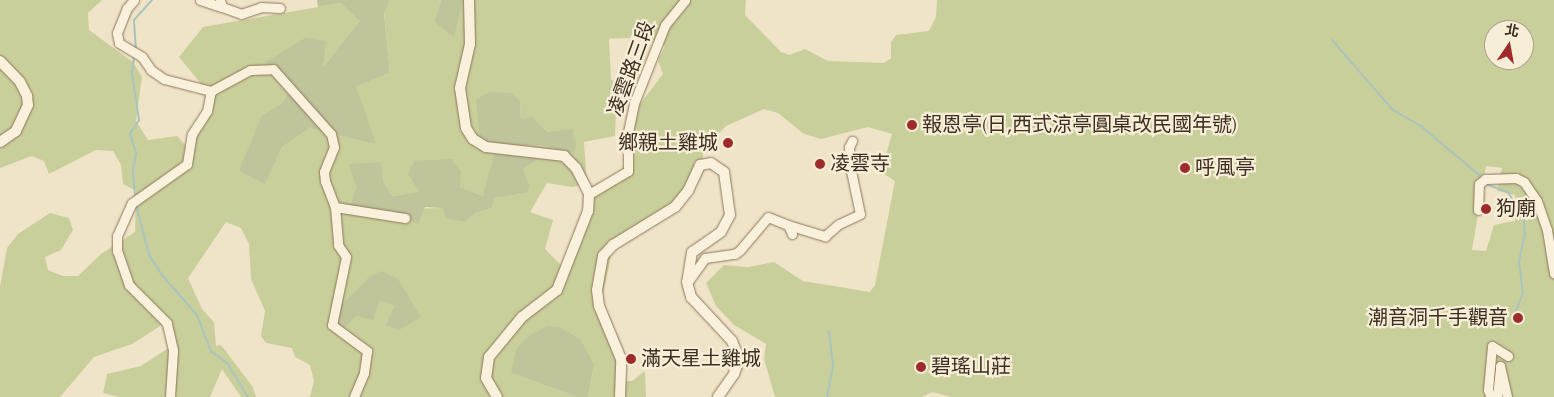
<!DOCTYPE html>
<meta charset="utf-8">
<style>
body{margin:0}
#map{position:relative;width:1554px;height:397px;overflow:hidden;background:#f0e4c8;font-family:Spectral,"Noto Sans TC",serif}
div>[style]{position:absolute}
.green>*{inset:0;background:#c9cf9b}
.cemetery>*{inset:0;background:#bfc49a}
.stream>*{height:2px;margin:-1px;padding:0 1px;transform-origin:1px;border-radius:1px;background:#a9c4bc}
.roads{filter:drop-shadow(0 0 1px #8d765c) drop-shadow(0 0 1px #8d765c)}
.minor>*{height:9px;margin:-4.5px;padding:0 4.5px;transform-origin:4.5px;border-radius:4.5px;background:#faf1dc}
.tertiary>*{height:10px;margin:-5px;padding:0 5px;transform-origin:5px;border-radius:5px;background:#faf1dc}
.dots>*{width:14px;height:14px;translate:-50% -50%;box-sizing:border-box;border:2px solid #f7eed8;border-radius:50%}
span{translate:-50% -50%;white-space:nowrap;text-align:center;line-height:1.15;-webkit-text-stroke:4.5px #f7eed8;paint-order:stroke}
.street-label{font-size:20px;color:#3d2e20}
.poi-label{font-size:20px;color:#3d2e20}
.left{translate:0 -50%;text-align:left}
.right{translate:-100% -50%;text-align:right}
.north{position:absolute;left:1484px;top:20px;width:50px;height:50px;box-sizing:border-box;background:#f7eed8;border:1px solid #ada18e;border-radius:50%;rotate:12deg;font-size:14px;font-weight:700;line-height:20px;text-align:center;color:#3d2e20}
.north::after{content:'';display:block;margin:auto;width:18px;height:22px;background:#9e2a2b;clip-path:polygon(50% 0,100% 100%,50% 72%,0 100%)}
</style>
<div id="map">
<div class="green">
<div style="clip-path:polygon(evenodd,0 0,102px 0,88px 13px,89px 30px,133px 62px,142px 77px,136px 121px,148px 140px,177px 136px,188px 148px,211px 96px,179px 57px,203px 27px,341px 3px,361px 21px,322px 68px,267px 61px,293px 82px,282px 103px,262px 115px,265px 183px,282px 147px,310px 128px,356px 87px,390px 73px,384px 12px,390px 0,441px 0,434px 22px,454px 36px,464px 0,746px 0,745px 15px,781px 52px,789px 55px,805px 49px,828px 61px,884px 63px,891px 58px,891px 42px,896px 35px,929px 31px,936px 17px,937px 0,1554px 0,1554px 397px,951px 397px,932px 392px,922px 397px,775px 397px,764px 359px,766px 344px,734px 325px,716px 306px,706px 283px,724px 265px,748px 267px,774px 262px,803px 281px,870px 292px,875px 285px,895px 181px,881px 172px,892px 134px,868px 127px,821px 139px,804px 134px,778px 113px,764px 109px,726px 126px,706px 146px,696px 181px,686px 196px,615px 248px,611px 256px,602px 298px,616px 340px,623px 381px,632px 381px,645px 371px,646px 397px,588px 397px,594px 365px,511px 373px,577px 397px,310px 397px,314px 381px,310px 365px,295px 357px,292px 348px,266px 343px,261px 336px,265px 311px,251px 279px,249px 244px,241px 228px,226px 222px,188px 278px,202px 309px,214px 322px,216px 346px,221px 345px,253px 387px,256px 397px,241px 397px,222px 369px,210px 397px,119px 397px,103px 393px,107px 374px,141px 366px,176px 343px,165px 323px,132px 344px,94px 357px,60px 397px,0 397px,0 287px,7px 248px,18px 234px,50px 213px,69px 218px,73px 230px,61px 250px,45px 257px,48px 270px,63px 276px,78px 276px,101px 254px,135px 232px,136px 191px,123px 184px,121px 165px,113px 151px,96px 150px,49px 174px,44px 161px,32px 156px,0 168px,0 0,1494px 30px,1524px 30px,1524px 60px,1494px 60px,1494px 30px,0 0,648px 37px,665px 46px,658px 61px,663px 74px,636px 109px,626px 172px,587px 202px,565px 269px,545px 249px,553px 220px,530px 212px,547px 183px,572px 187px,587px 184px,584px 142px,615px 136px,617px 82px,611px 80px,609px 39px,648px 37px,0 0,520px 101px,521px 119px,532px 118px,573px 153px,540px 145px,496px 145px,520px 101px,0 0,540px 157px,522px 169px,530px 187px,527px 193px,495px 198px,492px 208px,476px 213px,465px 222px,443px 208px,349px 210px,356px 187px,350px 164px,383px 181px,393px 196px,460px 187px,483px 196px,540px 157px,0 0,1486px 166px,1502px 168px,1497px 191px,1515px 195px,1515px 221px,1494px 225px,1486px 251px,1472px 250px,1486px 166px,0 0,398px 280px,400px 330px,385px 324px,396px 306px,380px 301px,373px 319px,356px 316px,398px 280px)"></div>
</div>
<div class="cemetery">
<div style="clip-path:polygon(317px 0,390px 0,384px 13px,390px 73px,356px 87px,376px 144px,310px 128px,282px 147px,265px 184px,239px 171px,262px 115px,282px 103px,293px 83px,266px 62px,305px 38px,326px 41px,323px 67px,360px 21px,341px 3px,318px 7px)"></div>
<div style="clip-path:polygon(441px 0,464px 0,454px 37px,434px 22px)"></div>
<div style="clip-path:polygon(491px 92px,511px 93px,520px 101px,521px 119px,532px 117px,548px 132px,573px 129px,576px 147px,573px 153px,540px 145px,496px 145px,480px 138px,476px 99px)"></div>
<div style="clip-path:polygon(494px 154px,541px 157px,523px 169px,530px 187px,527px 193px,495px 198px,492px 208px,476px 213px,465px 222px,446px 218px,442px 208px,425px 207px,418px 224px,404px 217px,349px 210px,356px 187px,349px 164px,381px 162px,383px 181px,393px 196px,419px 192px,408px 174px,414px 161px,452px 159px,461px 172px,460px 187px,483px 196px)"></div>
<div style="clip-path:polygon(381px 271px,398px 279px,421px 317px,399px 330px,385px 325px,395px 306px,380px 301px,373px 320px,356px 316px,345px 327px,335px 328px,334px 312px,369px 277px)"></div>
<div style="clip-path:polygon(547px 326px,560px 327px,581px 340px,594px 365px,588px 397px,577px 397px,511px 373px,516px 350px,526px 338px)"></div>
</div>
<div class="stream">
<div style="left:1332px;top:40px;width:93px;rotate:48.9deg"></div>
<div style="left:1393px;top:110px;width:34px;rotate:30deg"></div>
<div style="left:1422px;top:127px;width:75px;rotate:40.1deg"></div>
<div style="left:136px;top:50px;width:30px;rotate:-94deg"></div>
<div style="left:134px;top:20px;width:27px;rotate:-48deg"></div>
<div style="left:134px;top:57px;width:16px;rotate:97deg"></div>
<div style="left:132px;top:73px;width:48px;rotate:81.5deg"></div>
<div style="left:139px;top:120px;width:17px;rotate:123deg"></div>
<div style="left:130px;top:134px;width:20px;rotate:72deg"></div>
<div style="left:136px;top:153px;width:19px;rotate:99deg"></div>
<div style="left:133px;top:172px;width:25px;rotate:85deg"></div>
<div style="left:1488px;top:185px;width:21px;rotate:19deg"></div>
<div style="left:1508px;top:192px;width:32px;rotate:60deg"></div>
<div style="left:1524px;top:220px;width:13px;rotate:86deg"></div>
<div style="left:1525px;top:233px;width:29px;rotate:102deg"></div>
<div style="left:1519px;top:261px;width:32px;rotate:83deg"></div>
<div style="left:1523px;top:293px;width:24px;rotate:112deg"></div>
<div style="left:136px;top:205px;width:52px;rotate:75.4deg"></div>
<div style="left:149px;top:255px;width:24px;rotate:57deg"></div>
<div style="left:162px;top:275px;width:53px;rotate:48.8deg"></div>
<div style="left:197px;top:315px;width:39px;rotate:69deg"></div>
<div style="left:211px;top:351px;width:21px;rotate:37deg"></div>
<div style="left:228px;top:364px;width:39px;rotate:59deg"></div>
<div style="left:827px;top:397px;width:33px;rotate:-79deg"></div>
<div style="left:833px;top:365px;width:34px;rotate:-97deg"></div>
</div>
<div class="roads">
<div class="minor">
<div style="left:134px;top:0;width:11px;rotate:131deg"></div>
<div style="left:127px;top:8px;width:27px;rotate:112deg"></div>
<div style="left:117px;top:33px;width:10px;rotate:79deg"></div>
<div style="left:119px;top:43px;width:27px;rotate:31deg"></div>
<div style="left:142px;top:57px;width:16px;rotate:55deg"></div>
<div style="left:151px;top:70px;width:16px;rotate:35deg"></div>
<div style="left:164px;top:79px;width:49px;rotate:14.3deg"></div>
<div style="left:211px;top:91px;width:44px;rotate:-28.3deg"></div>
<div style="left:250px;top:70px;width:23px;rotate:-2deg"></div>
<div style="left:273px;top:69px;width:87px;rotate:48.3deg"></div>
<div style="left:331px;top:134px;width:13px;rotate:77deg"></div>
<div style="left:334px;top:147px;width:27px;rotate:112deg"></div>
<div style="left:324px;top:172px;width:9px;rotate:84deg"></div>
<div style="left:325px;top:181px;width:28px;rotate:69deg"></div>
<div style="left:335px;top:207px;width:38px;rotate:85deg"></div>
<div style="left:338px;top:245px;width:14px;rotate:56deg"></div>
<div style="left:346px;top:257px;width:69px;rotate:101.6deg"></div>
<div style="left:332px;top:325px;width:44px;rotate:36.6deg"></div>
<div style="left:367px;top:351px;width:22px;rotate:98deg"></div>
<div style="left:364px;top:373px;width:26px;rotate:113deg"></div>
<div style="left:200px;top:0;width:23px;rotate:18deg"></div>
<div style="left:222px;top:7px;width:7px;rotate:-106deg"></div>
<div style="left:222px;top:7px;width:20px;rotate:20deg"></div>
<div style="left:241px;top:14px;width:21px;rotate:-19deg"></div>
<div style="left:261px;top:7px;width:19px;rotate:3deg"></div>
<div style="left:589px;top:194px;width:45px;rotate:-30.5deg"></div>
<div style="left:628px;top:171px;width:39px;rotate:-90deg"></div>
<div style="left:628px;top:132px;width:30px;rotate:-78deg"></div>
<div style="left:634px;top:103px;width:84px;rotate:-68.3deg"></div>
<div style="left:665px;top:25px;width:32px;rotate:-51deg"></div>
<div style="left:335px;top:207px;width:71px;rotate:8.9deg"></div>
<div style="left:1478px;top:210px;width:26px;rotate:-88deg"></div>
<div style="left:1479px;top:184px;width:8px;rotate:-40deg"></div>
<div style="left:1485px;top:179px;width:31px;rotate:-2deg"></div>
<div style="left:1516px;top:178px;width:9px;rotate:27deg"></div>
<div style="left:1524px;top:182px;width:23px;rotate:56deg"></div>
<div style="left:1537px;top:201px;width:31px;rotate:71deg"></div>
<div style="left:1547px;top:230px;width:44px;rotate:80.8deg"></div>
<div style="left:788px;top:225px;width:39px;rotate:17deg"></div>
<div style="left:825px;top:236px;width:18px;rotate:-41deg"></div>
<div style="left:839px;top:224px;width:23px;rotate:-25deg"></div>
<div style="left:860px;top:214px;width:44px;rotate:-101.8deg"></div>
<div style="left:851px;top:171px;width:24px;rotate:-95deg"></div>
<div style="left:849px;top:147px;width:7px;rotate:-63deg"></div>
<div style="left:689px;top:280px;width:27px;rotate:-54deg"></div>
<div style="left:705px;top:258px;width:30px;rotate:-8deg"></div>
<div style="left:735px;top:254px;width:6px;rotate:-39deg"></div>
<div style="left:740px;top:250px;width:43px;rotate:-49.7deg"></div>
<div style="left:768px;top:217px;width:22px;rotate:22deg"></div>
<div style="left:788px;top:225px;width:10px;rotate:66deg"></div>
<div style="left:170px;top:397px;width:47px;rotate:-86.3deg"></div>
<div style="left:173px;top:350px;width:28px;rotate:-103deg"></div>
<div style="left:167px;top:323px;width:54px;rotate:-135deg"></div>
<div style="left:129px;top:285px;width:36px;rotate:-109deg"></div>
<div style="left:117px;top:251px;width:15px;rotate:-90deg"></div>
<div style="left:117px;top:236px;width:36px;rotate:-66deg"></div>
<div style="left:132px;top:203px;width:67px;rotate:-35.3deg"></div>
<div style="left:187px;top:164px;width:30px;rotate:-81deg"></div>
<div style="left:192px;top:134px;width:27px;rotate:-57deg"></div>
<div style="left:207px;top:111px;width:20px;rotate:-79deg"></div>
<div style="left:1491px;top:397px;width:8px;rotate:-113deg"></div>
<div style="left:1488px;top:390px;width:44px;rotate:-84.8deg"></div>
<div style="left:1492px;top:346px;width:19px;rotate:32deg"></div>
<div style="left:1497px;top:397px;width:31px;rotate:-84deg"></div>
<div style="left:1500px;top:366px;width:32px;rotate:77deg"></div>
</div>
<div class="tertiary">
<div style="left:469px;top:0;width:44px;rotate:88.7deg"></div>
<div style="left:470px;top:44px;width:45px;rotate:102.8deg"></div>
<div style="left:460px;top:88px;width:40px;rotate:81.5deg"></div>
<div style="left:466px;top:128px;width:13px;rotate:58deg"></div>
<div style="left:473px;top:139px;width:15px;rotate:32deg"></div>
<div style="left:486px;top:147px;width:79px;rotate:6.6deg"></div>
<div style="left:564px;top:156px;width:17px;rotate:45deg"></div>
<div style="left:576px;top:168px;width:29px;rotate:63deg"></div>
<div style="left:589px;top:194px;width:17px;rotate:93deg"></div>
<div style="left:588px;top:211px;width:85px;rotate:111.4deg"></div>
<div style="left:557px;top:290px;width:44px;rotate:142.4deg"></div>
<div style="left:522px;top:317px;width:52px;rotate:129.5deg"></div>
<div style="left:489px;top:357px;width:21px;rotate:98deg"></div>
<div style="left:486px;top:378px;width:22px;rotate:60deg"></div>
<div style="left:0;top:61px;width:29px;rotate:46deg"></div>
<div style="left:20px;top:82px;width:16px;rotate:63deg"></div>
<div style="left:27px;top:96px;width:9px;rotate:84deg"></div>
<div style="left:28px;top:105px;width:29px;rotate:115deg"></div>
<div style="left:16px;top:131px;width:19px;rotate:145deg"></div>
<div style="left:620px;top:397px;width:38px;rotate:-88deg"></div>
<div style="left:621px;top:359px;width:57px;rotate:-112.5deg"></div>
<div style="left:599px;top:306px;width:16px;rotate:-97deg"></div>
<div style="left:597px;top:290px;width:35px;rotate:-80deg"></div>
<div style="left:603px;top:256px;width:15px;rotate:-48deg"></div>
<div style="left:613px;top:245px;width:73px;rotate:-31.5deg"></div>
<div style="left:675px;top:207px;width:21px;rotate:-51deg"></div>
<div style="left:688px;top:191px;width:29px;rotate:-65deg"></div>
<div style="left:700px;top:165px;width:11px;rotate:-10deg"></div>
<div style="left:711px;top:163px;width:16px;rotate:35deg"></div>
<div style="left:724px;top:172px;width:43px;rotate:82.1deg"></div>
<div style="left:730px;top:215px;width:19px;rotate:118deg"></div>
<div style="left:721px;top:232px;width:35px;rotate:145deg"></div>
<div style="left:692px;top:252px;width:30px;rotate:99deg"></div>
<div style="left:687px;top:282px;width:16px;rotate:75deg"></div>
<div style="left:691px;top:297px;width:60px;rotate:47deg"></div>
<div style="left:732px;top:341px;width:11px;rotate:68deg"></div>
<div style="left:736px;top:351px;width:12px;rotate:81deg"></div>
<div style="left:738px;top:363px;width:12px;rotate:110deg"></div>
<div style="left:734px;top:374px;width:28px;rotate:125deg"></div>
</div>
</div>
<div class="dots">
<div style="left:912px;top:125px;background:#9e2a2b"></div>
<div style="left:728px;top:143px;background:#9e2a2b"></div>
<div style="left:820px;top:164px;background:#9e2a2b"></div>
<div style="left:1185px;top:168px;background:#9e2a2b"></div>
<div style="left:1486px;top:209px;background:#9e2a2b"></div>
<div style="left:1518px;top:318px;background:#9e2a2b"></div>
<div style="left:631px;top:359px;background:#9e2a2b"></div>
<div style="left:921px;top:367px;background:#9e2a2b"></div>
</div>
<div class="street-label">
<span style="left:632px;top:69px;rotate:-70deg">凌雲路三段</span>
</div>
<div class="poi-label">
<span class="left" style="left:922px;top:125px">報恩亭(日,西式涼亭圓桌改民國年號)</span>
<span class="right" style="left:718px;top:143px">鄉親土雞城</span>
<span class="left" style="left:830px;top:164px">凌雲寺</span>
<span class="left" style="left:1195px;top:168px">呼風亭</span>
<span class="left" style="left:1496px;top:209px">狗廟</span>
<span class="right" style="left:1508px;top:318px">潮音洞千手觀音</span>
<span class="left" style="left:641px;top:359px">滿天星土雞城</span>
<span class="left" style="left:931px;top:367px">碧瑤山莊</span>
</div>
<div class="north">北</div>
</div>
